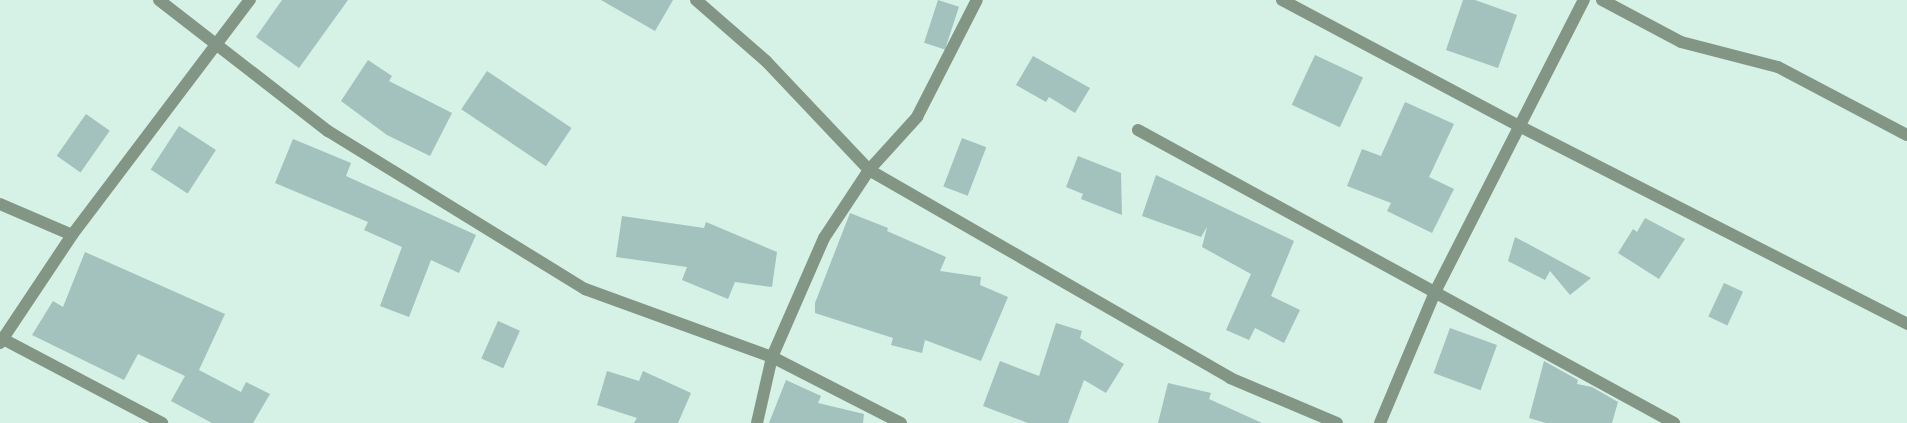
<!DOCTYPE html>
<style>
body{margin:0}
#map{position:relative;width:1907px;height:423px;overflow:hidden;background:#d6f1e5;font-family:"Alegreya Sans",sans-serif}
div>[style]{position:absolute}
.building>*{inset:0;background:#a3c1bd;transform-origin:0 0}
.minor>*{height:12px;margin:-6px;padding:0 6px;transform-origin:6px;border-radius:6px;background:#839685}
span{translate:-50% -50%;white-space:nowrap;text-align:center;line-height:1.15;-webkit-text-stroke:4px #fff;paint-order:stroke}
</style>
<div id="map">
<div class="building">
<div style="clip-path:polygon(282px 0,348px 0,299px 68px,256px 37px)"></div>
<div style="clip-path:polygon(601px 0,673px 0,655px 31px)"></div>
<div style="left:938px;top:0;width:22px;height:45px;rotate:18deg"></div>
<div style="clip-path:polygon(1463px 0,1475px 0,1517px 15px,1498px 68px,1446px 50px)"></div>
<div style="left:1315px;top:55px;width:53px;height:55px;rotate:25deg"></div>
<div style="clip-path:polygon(1033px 56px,1090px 88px,1075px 113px,1049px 97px,1046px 102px,1016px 85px)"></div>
<div style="clip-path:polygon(368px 60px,392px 76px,389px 81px,452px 113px,430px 156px,387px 135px,341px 101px)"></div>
<div style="left:487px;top:71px;width:102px;height:46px;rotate:34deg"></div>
<div style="clip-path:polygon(1405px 102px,1454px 124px,1429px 177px,1454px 189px,1432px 233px,1387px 211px,1391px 203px,1347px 186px,1362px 149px,1381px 156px)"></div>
<div style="left:86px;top:114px;width:29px;height:51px;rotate:35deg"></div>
<div style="left:179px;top:126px;width:44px;height:52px;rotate:33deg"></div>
<div style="left:962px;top:138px;width:26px;height:52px;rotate:21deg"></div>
<div style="clip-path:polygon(293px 139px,351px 163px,346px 176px,476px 235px,459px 273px,431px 260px,409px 317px,380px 306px,402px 247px,364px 230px,368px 222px,275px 183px)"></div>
<div style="clip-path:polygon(1078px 156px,1121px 173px,1122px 215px,1081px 199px,1083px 194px,1066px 187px)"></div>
<div style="clip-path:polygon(1156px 175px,1294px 241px,1271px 296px,1300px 310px,1284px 343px,1255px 328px,1249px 340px,1226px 330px,1251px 274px,1202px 247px,1207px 227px,1201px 237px,1142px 216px)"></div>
<div style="clip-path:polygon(850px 213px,888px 228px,887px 231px,946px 257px,940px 271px,981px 277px,980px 285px,1008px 297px,981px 361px,925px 340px,922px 353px,891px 345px,893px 338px,815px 313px,815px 303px)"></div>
<div style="clip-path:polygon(622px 216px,704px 228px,706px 222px,777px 252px,772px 287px,735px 282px,728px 299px,682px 280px,687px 267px,616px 257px)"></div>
<div style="clip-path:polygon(1645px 218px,1685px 239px,1659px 279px,1618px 253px,1633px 229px,1637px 232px)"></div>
<div style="clip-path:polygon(1515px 237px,1556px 259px,1591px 278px,1570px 295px,1550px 271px,1545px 280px,1508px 261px)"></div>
<div style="clip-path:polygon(85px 252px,225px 314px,199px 370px,241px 392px,246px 382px,270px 394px,253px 423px,212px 423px,171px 401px,185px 376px,138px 354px,124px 380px,32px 335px,53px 301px,63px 307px)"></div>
<div style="left:1724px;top:283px;width:21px;height:37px;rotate:25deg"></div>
<div style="left:498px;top:321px;width:24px;height:41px;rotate:24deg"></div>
<div style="clip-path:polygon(1056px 323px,1082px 331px,1080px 338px,1124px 364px,1106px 393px,1084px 380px,1068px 423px,1028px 423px,983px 406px,1000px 361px,1039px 376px)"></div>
<div style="left:1450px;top:328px;width:50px;height:48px;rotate:20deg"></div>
<div style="clip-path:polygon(1544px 361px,1578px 380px,1577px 384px,1592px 387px,1618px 402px,1612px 423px,1546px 423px,1529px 418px)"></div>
<div style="clip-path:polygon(607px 371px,639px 381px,643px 371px,691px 393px,678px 423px,634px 423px,637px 418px,597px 405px)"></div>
<div style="clip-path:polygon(786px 380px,821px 396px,818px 403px,864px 414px,863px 423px,769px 423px)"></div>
<div style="clip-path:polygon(1168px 383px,1211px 393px,1209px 399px,1262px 423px,1158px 423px)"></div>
</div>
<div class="minor">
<div style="left:159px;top:0;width:214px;rotate:37.8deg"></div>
<div style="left:328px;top:131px;width:302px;rotate:31.6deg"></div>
<div style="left:585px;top:289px;width:199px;rotate:20deg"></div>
<div style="left:772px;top:357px;width:68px;rotate:102.8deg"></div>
<div style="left:696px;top:0;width:93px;rotate:41.1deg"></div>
<div style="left:766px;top:61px;width:150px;rotate:46.6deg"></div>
<div style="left:869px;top:170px;width:417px;rotate:29.9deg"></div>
<div style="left:1230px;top:378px;width:116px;rotate:22.8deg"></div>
<div style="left:1282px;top:0;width:268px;rotate:28deg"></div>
<div style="left:1519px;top:126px;width:436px;rotate:27deg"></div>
<div style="left:1602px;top:0;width:89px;rotate:28deg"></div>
<div style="left:1681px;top:42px;width:100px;rotate:14.5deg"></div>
<div style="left:1778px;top:67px;width:146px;rotate:27.8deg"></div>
<div style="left:1138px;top:130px;width:611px;rotate:28.66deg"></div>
<div style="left:0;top:204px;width:78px;rotate:23.3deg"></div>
<div style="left:72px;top:235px;width:295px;rotate:-52.9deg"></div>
<div style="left:3px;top:339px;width:180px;rotate:27.8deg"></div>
<div style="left:0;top:343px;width:130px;rotate:-56.3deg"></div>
<div style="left:901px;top:423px;width:145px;rotate:-152.9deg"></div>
<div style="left:772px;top:357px;width:130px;rotate:-66.4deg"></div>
<div style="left:824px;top:238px;width:82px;rotate:-56.5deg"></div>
<div style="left:869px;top:170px;width:72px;rotate:-47.8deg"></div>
<div style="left:917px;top:117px;width:131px;rotate:-62.9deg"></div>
<div style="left:1380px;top:423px;width:142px;rotate:-67.2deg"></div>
<div style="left:1435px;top:292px;width:328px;rotate:-63deg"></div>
</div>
</div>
